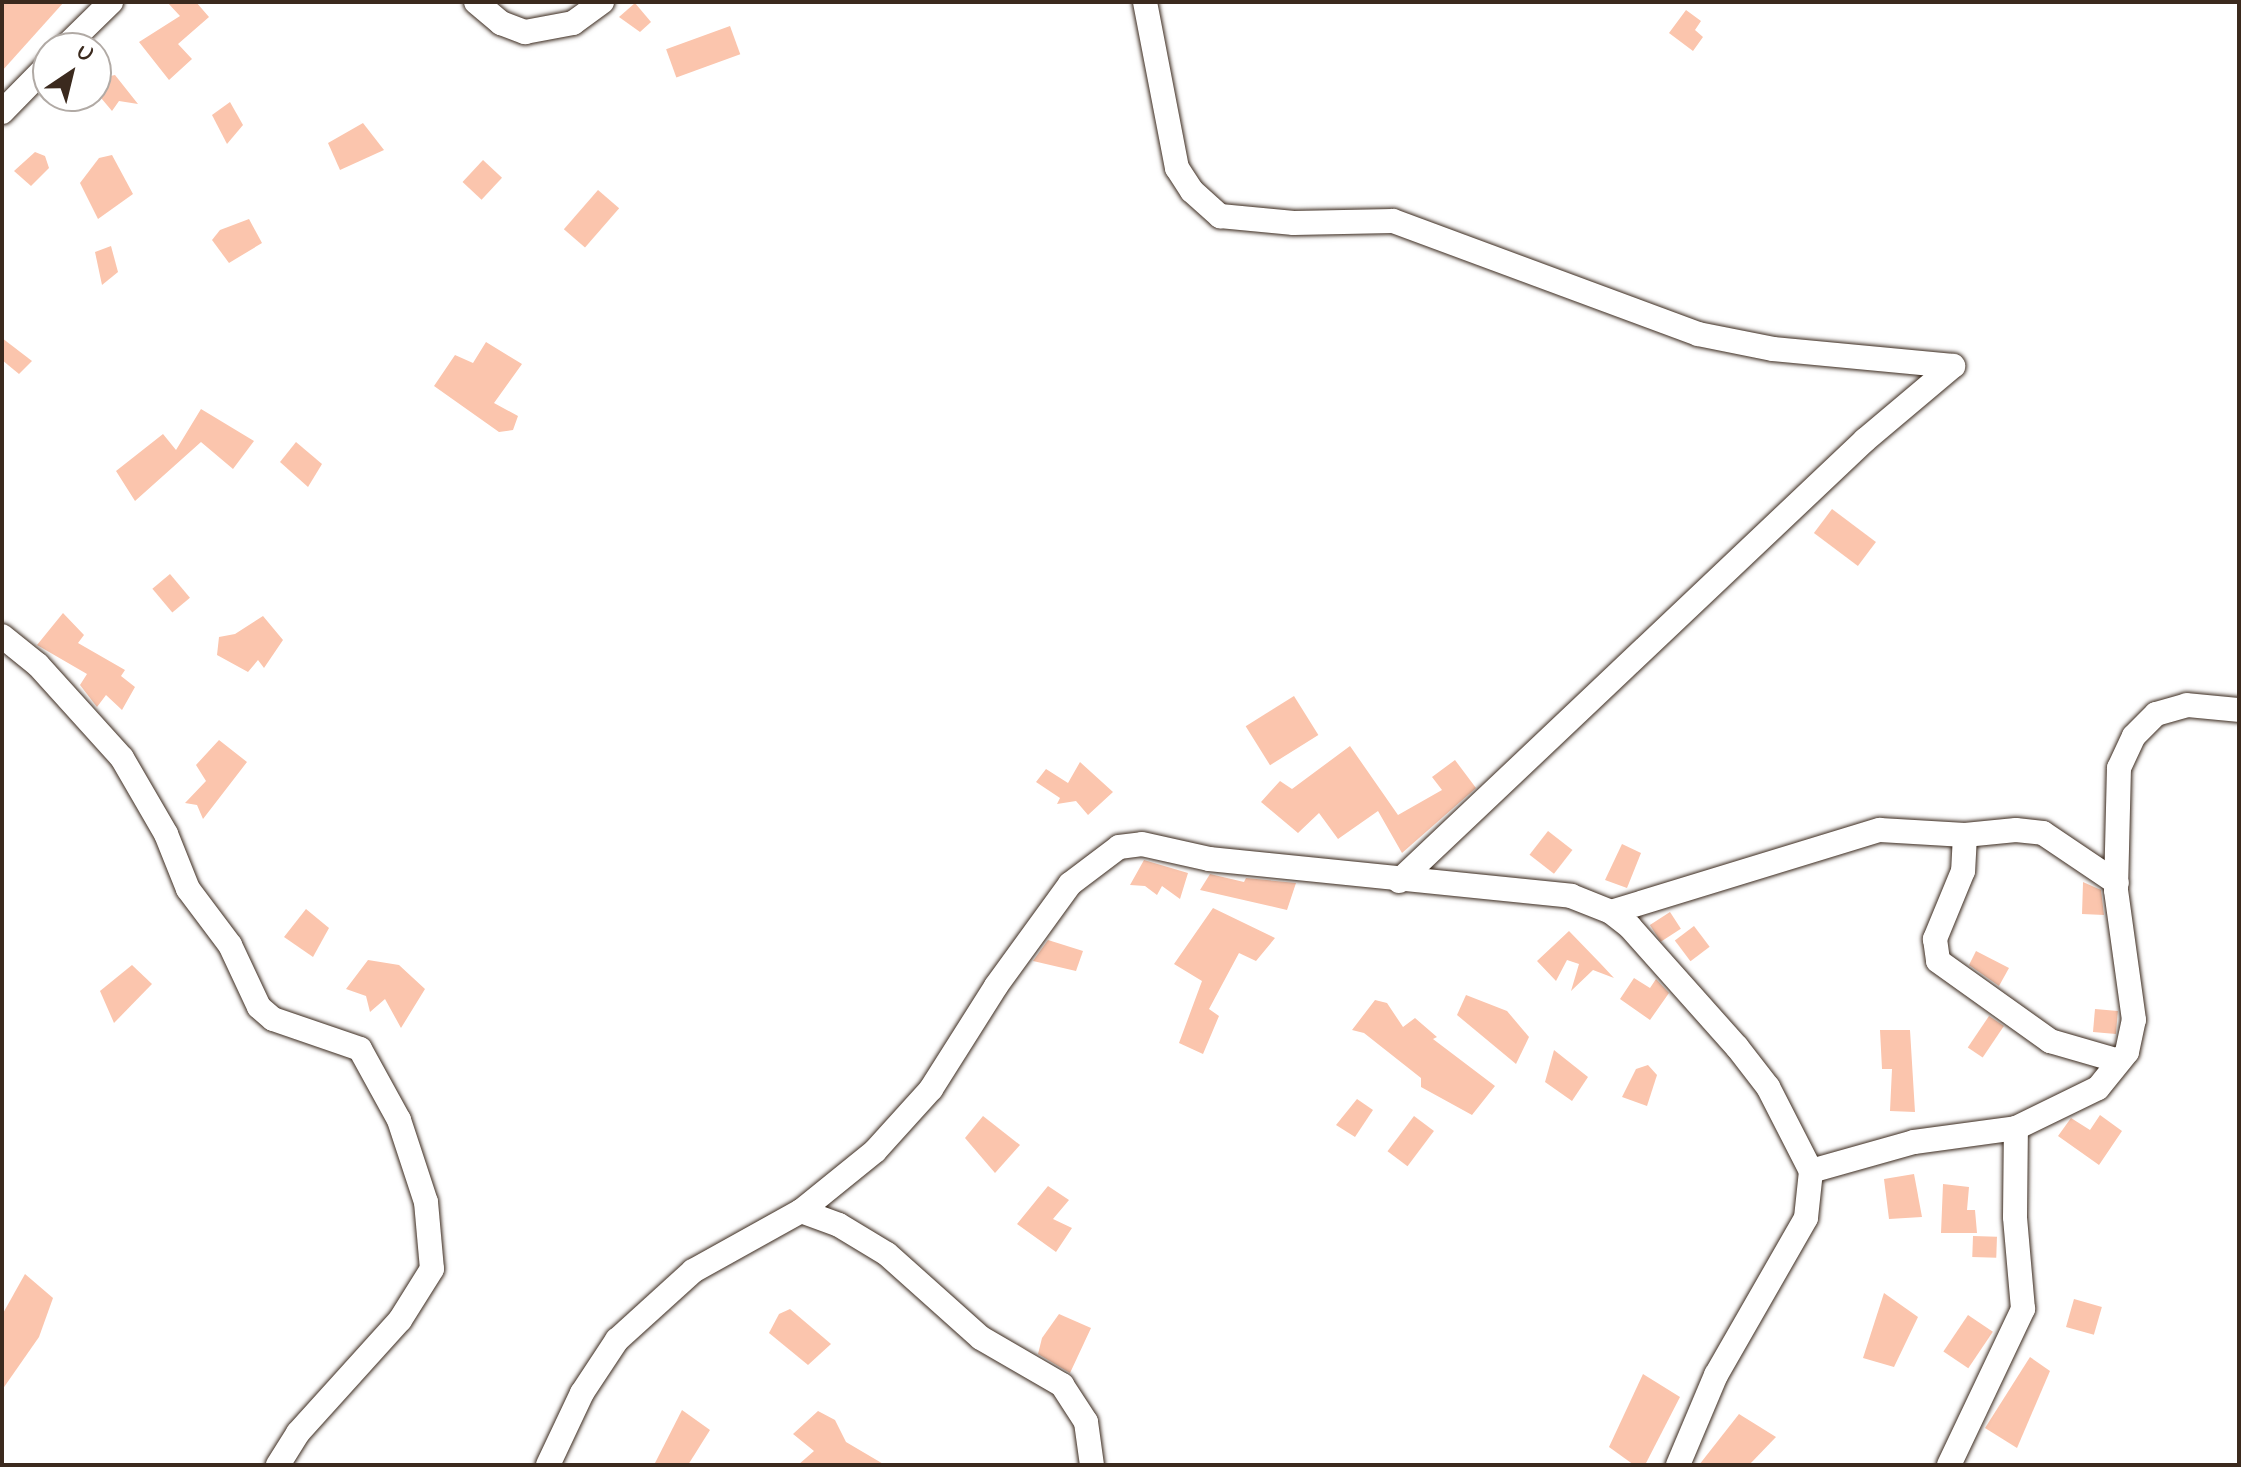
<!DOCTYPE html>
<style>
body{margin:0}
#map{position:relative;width:2241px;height:1467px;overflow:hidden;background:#fff;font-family:Mynerve,sans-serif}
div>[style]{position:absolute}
.building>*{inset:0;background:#fbc5ad;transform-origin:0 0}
.roads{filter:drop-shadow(0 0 2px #3b2a1e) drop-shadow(0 0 2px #3b2a1e)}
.minor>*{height:24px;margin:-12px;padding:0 12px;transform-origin:12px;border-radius:12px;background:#fff}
span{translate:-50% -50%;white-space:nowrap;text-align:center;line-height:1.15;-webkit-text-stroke:6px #fff;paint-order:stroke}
.frame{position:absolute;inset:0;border:4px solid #3b2a1e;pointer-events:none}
.north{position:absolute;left:32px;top:32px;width:80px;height:80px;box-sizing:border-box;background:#fff;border:2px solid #b1aaa5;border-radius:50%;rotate:35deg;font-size:22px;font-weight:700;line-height:32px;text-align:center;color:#3b2a1e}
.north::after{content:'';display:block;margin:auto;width:28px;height:36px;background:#3b2a1e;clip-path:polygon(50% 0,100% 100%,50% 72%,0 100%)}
</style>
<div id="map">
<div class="building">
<div style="clip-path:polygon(2px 2px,64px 2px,2px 71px)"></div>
<div style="clip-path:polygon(167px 2px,196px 2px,209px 17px,178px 44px,192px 59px,169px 80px,139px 42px,180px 16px)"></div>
<div style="clip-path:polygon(635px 3px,651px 22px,640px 32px,619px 17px)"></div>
<div style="clip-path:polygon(1686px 10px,1701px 21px,1695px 30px,1703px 37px,1693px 51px,1669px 33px)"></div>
<div style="left:730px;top:26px;width:30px;height:68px;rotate:70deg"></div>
<div style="clip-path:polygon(115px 75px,138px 104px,119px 101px,112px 111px,96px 92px,96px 79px)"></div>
<div style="clip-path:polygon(230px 102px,243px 125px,227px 144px,212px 115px)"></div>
<div style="clip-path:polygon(363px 123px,384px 150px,340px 170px,328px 143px)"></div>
<div style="clip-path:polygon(35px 152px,45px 156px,49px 168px,31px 186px,14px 171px)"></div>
<div style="clip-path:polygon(112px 155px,133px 194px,98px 219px,80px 183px,99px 158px)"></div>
<div style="left:483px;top:160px;width:26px;height:30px;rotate:43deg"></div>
<div style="left:598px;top:190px;width:28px;height:52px;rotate:41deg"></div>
<div style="clip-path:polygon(249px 219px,262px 243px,229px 263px,212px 240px,220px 230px)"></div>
<div style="clip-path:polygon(111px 246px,118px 272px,102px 285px,95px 252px)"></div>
<div style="clip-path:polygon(2px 338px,32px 361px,19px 374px,2px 360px)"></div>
<div style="clip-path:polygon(486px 342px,522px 364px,494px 403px,518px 416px,513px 430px,499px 432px,434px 386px,455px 355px,473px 363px)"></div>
<div style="clip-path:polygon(201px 409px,254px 441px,233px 469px,201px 442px,135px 501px,116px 471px,163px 434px,176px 450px)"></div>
<div style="clip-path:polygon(296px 442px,322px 464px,308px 487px,280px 462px)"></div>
<div style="left:1832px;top:509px;width:55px;height:30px;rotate:37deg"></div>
<div style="left:170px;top:574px;width:31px;height:23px;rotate:50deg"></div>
<div style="clip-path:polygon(63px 613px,84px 635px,78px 643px,125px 670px,121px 676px,135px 687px,122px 710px,106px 695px,97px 707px,80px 685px,87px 674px,37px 645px)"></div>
<div style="clip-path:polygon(263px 616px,283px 640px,264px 668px,258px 660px,248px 672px,217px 655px,219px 637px,235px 634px)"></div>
<div style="left:1294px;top:696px;width:46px;height:57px;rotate:58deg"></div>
<div style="clip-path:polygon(219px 740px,247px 762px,203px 819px,197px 805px,185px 803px,206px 781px,196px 765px)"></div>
<div style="clip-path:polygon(1350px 746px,1398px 815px,1442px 790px,1432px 777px,1455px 760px,1476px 788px,1402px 853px,1378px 811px,1338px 839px,1319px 813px,1298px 833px,1261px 802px,1280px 781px,1292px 789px)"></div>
<div style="clip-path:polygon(1080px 762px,1113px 792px,1088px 815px,1076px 801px,1057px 804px,1060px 798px,1036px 782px,1046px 769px,1068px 783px)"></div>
<div style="left:1548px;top:831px;width:31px;height:30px;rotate:38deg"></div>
<div style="clip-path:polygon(1622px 844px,1641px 853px,1627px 888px,1605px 880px)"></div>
<div style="clip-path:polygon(1144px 860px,1188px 873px,1180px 899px,1162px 886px,1157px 895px,1145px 886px,1130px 885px)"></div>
<div style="clip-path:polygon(1210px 874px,1244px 882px,1246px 878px,1296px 883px,1287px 910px,1200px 890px)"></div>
<div style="clip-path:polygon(2083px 882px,2101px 890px,2104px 915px,2082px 914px)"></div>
<div style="clip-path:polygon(1213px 908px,1275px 938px,1256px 961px,1239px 953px,1209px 1009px,1219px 1016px,1203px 1054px,1179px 1043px,1202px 981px,1174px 964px)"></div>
<div style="clip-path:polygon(306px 909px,329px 928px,313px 957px,284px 937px)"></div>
<div style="left:1670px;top:912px;width:20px;height:24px;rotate:57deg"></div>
<div style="left:1694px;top:926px;width:26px;height:24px;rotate:53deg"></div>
<div style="clip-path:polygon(1569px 931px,1600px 963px,1614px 978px,1593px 970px,1571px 991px,1579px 964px,1567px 960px,1556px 981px,1537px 961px)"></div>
<div style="clip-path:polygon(1048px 940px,1083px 951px,1076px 971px,1033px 961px)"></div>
<div style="clip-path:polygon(1976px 951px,2009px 968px,1999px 986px,1969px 965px)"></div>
<div style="clip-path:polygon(368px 960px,399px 965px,425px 989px,401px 1028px,385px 999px,370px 1012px,366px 996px,346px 989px)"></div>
<div style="clip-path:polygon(132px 965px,152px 984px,114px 1023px,100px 991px)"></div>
<div style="clip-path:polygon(1634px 978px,1650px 988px,1656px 979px,1669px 993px,1650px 1020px,1620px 999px)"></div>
<div style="clip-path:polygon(1466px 995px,1507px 1011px,1529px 1037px,1516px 1064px,1457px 1015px)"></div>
<div style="clip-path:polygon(1375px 1000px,1387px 1003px,1403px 1027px,1415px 1018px,1437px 1037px,1433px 1039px,1495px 1086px,1472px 1115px,1421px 1087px,1421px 1078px,1364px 1033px,1352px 1030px)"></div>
<div style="left:2095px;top:1009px;width:23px;height:23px;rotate:5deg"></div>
<div style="left:1989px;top:1016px;width:18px;height:38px;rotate:34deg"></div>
<div style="clip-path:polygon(1880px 1030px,1910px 1030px,1915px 1112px,1890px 1111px,1892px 1069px,1882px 1069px)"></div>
<div style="clip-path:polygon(1554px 1050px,1588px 1077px,1572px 1101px,1545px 1082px)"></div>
<div style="clip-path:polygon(1648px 1065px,1657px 1075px,1647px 1106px,1622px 1097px,1636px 1069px)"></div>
<div style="clip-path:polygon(1357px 1099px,1373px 1110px,1355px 1137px,1336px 1125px)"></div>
<div style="clip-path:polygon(2100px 1115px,2122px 1131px,2099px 1165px,2058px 1136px,2071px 1118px,2090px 1130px)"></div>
<div style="clip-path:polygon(983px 1116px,1020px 1145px,995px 1173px,965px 1138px)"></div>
<div style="left:1414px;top:1116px;width:25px;height:44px;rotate:37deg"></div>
<div style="clip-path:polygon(1914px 1174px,1922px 1217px,1889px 1219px,1884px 1179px)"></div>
<div style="clip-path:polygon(1943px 1184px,1969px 1187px,1967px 1210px,1975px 1210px,1977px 1233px,1941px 1233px)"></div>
<div style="clip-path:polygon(1048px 1186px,1069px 1200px,1053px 1219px,1072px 1228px,1056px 1252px,1017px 1224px)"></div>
<div style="left:1973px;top:1236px;width:24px;height:21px;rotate:2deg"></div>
<div style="clip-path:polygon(25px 1274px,53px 1298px,39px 1337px,2px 1390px,2px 1315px)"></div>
<div style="clip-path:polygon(1884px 1293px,1918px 1317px,1894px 1367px,1863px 1358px)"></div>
<div style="left:2074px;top:1299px;width:29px;height:29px;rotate:16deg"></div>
<div style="clip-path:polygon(790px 1309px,831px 1344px,808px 1365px,769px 1333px,779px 1314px)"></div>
<div style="clip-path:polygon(1059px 1314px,1091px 1328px,1070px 1373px,1038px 1354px,1042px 1338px)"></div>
<div style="left:1968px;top:1315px;width:30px;height:44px;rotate:34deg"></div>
<div style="clip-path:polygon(2030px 1357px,2050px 1371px,2017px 1448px,1985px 1428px)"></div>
<div style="clip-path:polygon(1643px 1374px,1680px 1397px,1645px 1465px,1634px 1465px,1609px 1447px)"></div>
<div style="clip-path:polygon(682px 1410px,710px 1430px,688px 1465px,654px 1465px)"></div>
<div style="clip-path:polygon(818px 1411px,835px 1420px,846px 1442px,885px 1465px,798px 1465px,814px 1451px,793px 1434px)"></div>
<div style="clip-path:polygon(1739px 1414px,1776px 1437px,1749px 1465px,1699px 1465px)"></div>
</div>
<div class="roads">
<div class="minor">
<div style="left:476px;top:2px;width:33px;rotate:40deg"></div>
<div style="left:501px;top:23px;width:26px;rotate:21deg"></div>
<div style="left:525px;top:32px;width:49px;rotate:-10.6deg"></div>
<div style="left:573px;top:23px;width:36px;rotate:-36deg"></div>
<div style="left:1145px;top:2px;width:169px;rotate:79.1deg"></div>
<div style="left:1177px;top:168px;width:27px;rotate:57deg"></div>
<div style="left:1192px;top:191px;width:38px;rotate:42deg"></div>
<div style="left:1220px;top:216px;width:74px;rotate:5.4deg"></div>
<div style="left:1294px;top:223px;width:99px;rotate:-1.2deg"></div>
<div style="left:1393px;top:221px;width:325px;rotate:20.3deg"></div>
<div style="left:1698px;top:334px;width:76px;rotate:11.3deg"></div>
<div style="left:1773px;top:349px;width:181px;rotate:5.4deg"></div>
<div style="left:64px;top:48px;width:66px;rotate:-44.4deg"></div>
<div style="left:2px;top:112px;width:66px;rotate:-45.6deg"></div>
<div style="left:2px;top:636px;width:46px;rotate:38.9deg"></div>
<div style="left:38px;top:665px;width:125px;rotate:47.9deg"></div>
<div style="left:122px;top:758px;width:88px;rotate:59.9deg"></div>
<div style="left:166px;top:834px;width:59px;rotate:68.2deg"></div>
<div style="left:188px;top:889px;width:70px;rotate:53.1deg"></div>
<div style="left:230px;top:945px;width:68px;rotate:64.9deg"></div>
<div style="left:259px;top:1007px;width:18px;rotate:41deg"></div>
<div style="left:273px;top:1019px;width:92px;rotate:19deg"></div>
<div style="left:360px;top:1049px;width:81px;rotate:61.2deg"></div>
<div style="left:399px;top:1120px;width:86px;rotate:71.8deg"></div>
<div style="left:426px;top:1202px;width:67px;rotate:84.9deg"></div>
<div style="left:432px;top:1269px;width:60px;rotate:122.1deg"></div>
<div style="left:400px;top:1320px;width:152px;rotate:132.1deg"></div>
<div style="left:298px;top:1433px;width:38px;rotate:122deg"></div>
<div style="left:1965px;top:835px;width:51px;rotate:-5.6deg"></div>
<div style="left:2016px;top:830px;width:27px;rotate:6deg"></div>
<div style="left:2043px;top:833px;width:89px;rotate:34deg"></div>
<div style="left:1399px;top:881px;width:642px;rotate:-43.42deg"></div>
<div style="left:1865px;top:440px;width:115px;rotate:-40.1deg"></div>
<div style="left:1611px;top:912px;width:281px;rotate:-17deg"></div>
<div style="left:1880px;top:830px;width:85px;rotate:3.4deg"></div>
<div style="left:1965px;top:835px;width:36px;rotate:93deg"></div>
<div style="left:1963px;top:871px;width:74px;rotate:112.4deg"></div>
<div style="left:1935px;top:939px;width:22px;rotate:82deg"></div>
<div style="left:1938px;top:961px;width:138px;rotate:35.5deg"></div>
<div style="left:2050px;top:1041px;width:72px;rotate:16.2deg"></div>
<div style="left:1811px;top:1171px;width:107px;rotate:-15.7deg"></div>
<div style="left:1914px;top:1142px;width:103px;rotate:-7.8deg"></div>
<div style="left:2016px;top:1128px;width:91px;rotate:-26deg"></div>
<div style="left:2098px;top:1088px;width:46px;rotate:-51.1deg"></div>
<div style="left:2127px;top:1052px;width:33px;rotate:-78deg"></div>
<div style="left:2134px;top:1020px;width:131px;rotate:-97.9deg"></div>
<div style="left:2116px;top:890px;width:122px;rotate:-88.6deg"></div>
<div style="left:2119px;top:768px;width:35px;rotate:-65deg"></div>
<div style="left:2134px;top:736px;width:31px;rotate:-45deg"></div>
<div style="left:2156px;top:714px;width:32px;rotate:-16deg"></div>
<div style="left:2187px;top:705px;width:52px;rotate:5.5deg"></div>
<div style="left:801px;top:1211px;width:40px;rotate:20.2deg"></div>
<div style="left:839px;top:1225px;width:56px;rotate:31.1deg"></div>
<div style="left:887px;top:1254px;width:126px;rotate:41.8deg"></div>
<div style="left:981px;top:1338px;width:94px;rotate:30.1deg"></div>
<div style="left:1062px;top:1385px;width:44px;rotate:57deg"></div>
<div style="left:1086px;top:1422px;width:43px;rotate:82.1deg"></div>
<div style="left:548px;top:1465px;width:80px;rotate:-64.7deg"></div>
<div style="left:582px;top:1393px;width:64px;rotate:-56.6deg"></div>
<div style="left:617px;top:1340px;width:103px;rotate:-42.2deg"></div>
<div style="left:693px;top:1271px;width:124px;rotate:-29.1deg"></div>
<div style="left:801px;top:1211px;width:95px;rotate:-39deg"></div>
<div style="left:875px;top:1151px;width:84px;rotate:-47.9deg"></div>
<div style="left:931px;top:1089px;width:122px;rotate:-57.7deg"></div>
<div style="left:996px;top:986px;width:126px;rotate:-54deg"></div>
<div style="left:1070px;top:884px;width:61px;rotate:-37.1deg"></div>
<div style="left:1119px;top:847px;width:23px;rotate:-7deg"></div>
<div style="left:1142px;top:844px;width:69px;rotate:12.6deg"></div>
<div style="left:1209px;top:859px;width:364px;rotate:5.8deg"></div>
<div style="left:1571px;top:896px;width:43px;rotate:21.8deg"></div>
<div style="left:1611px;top:912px;width:24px;rotate:38deg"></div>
<div style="left:1630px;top:927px;width:161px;rotate:48.3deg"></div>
<div style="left:1737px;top:1047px;width:51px;rotate:52.2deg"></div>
<div style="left:1768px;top:1087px;width:94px;rotate:62.9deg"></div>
<div style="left:1811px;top:1171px;width:47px;rotate:96.1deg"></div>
<div style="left:1806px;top:1218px;width:181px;rotate:119.8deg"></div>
<div style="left:1716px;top:1375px;width:98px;rotate:112.9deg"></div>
<div style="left:1949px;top:1465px;width:173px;rotate:-64.6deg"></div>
<div style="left:2023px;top:1309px;width:92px;rotate:-95deg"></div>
<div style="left:2015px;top:1217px;width:89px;rotate:-89.4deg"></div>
</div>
</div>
<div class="frame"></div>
<div class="north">U</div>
</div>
